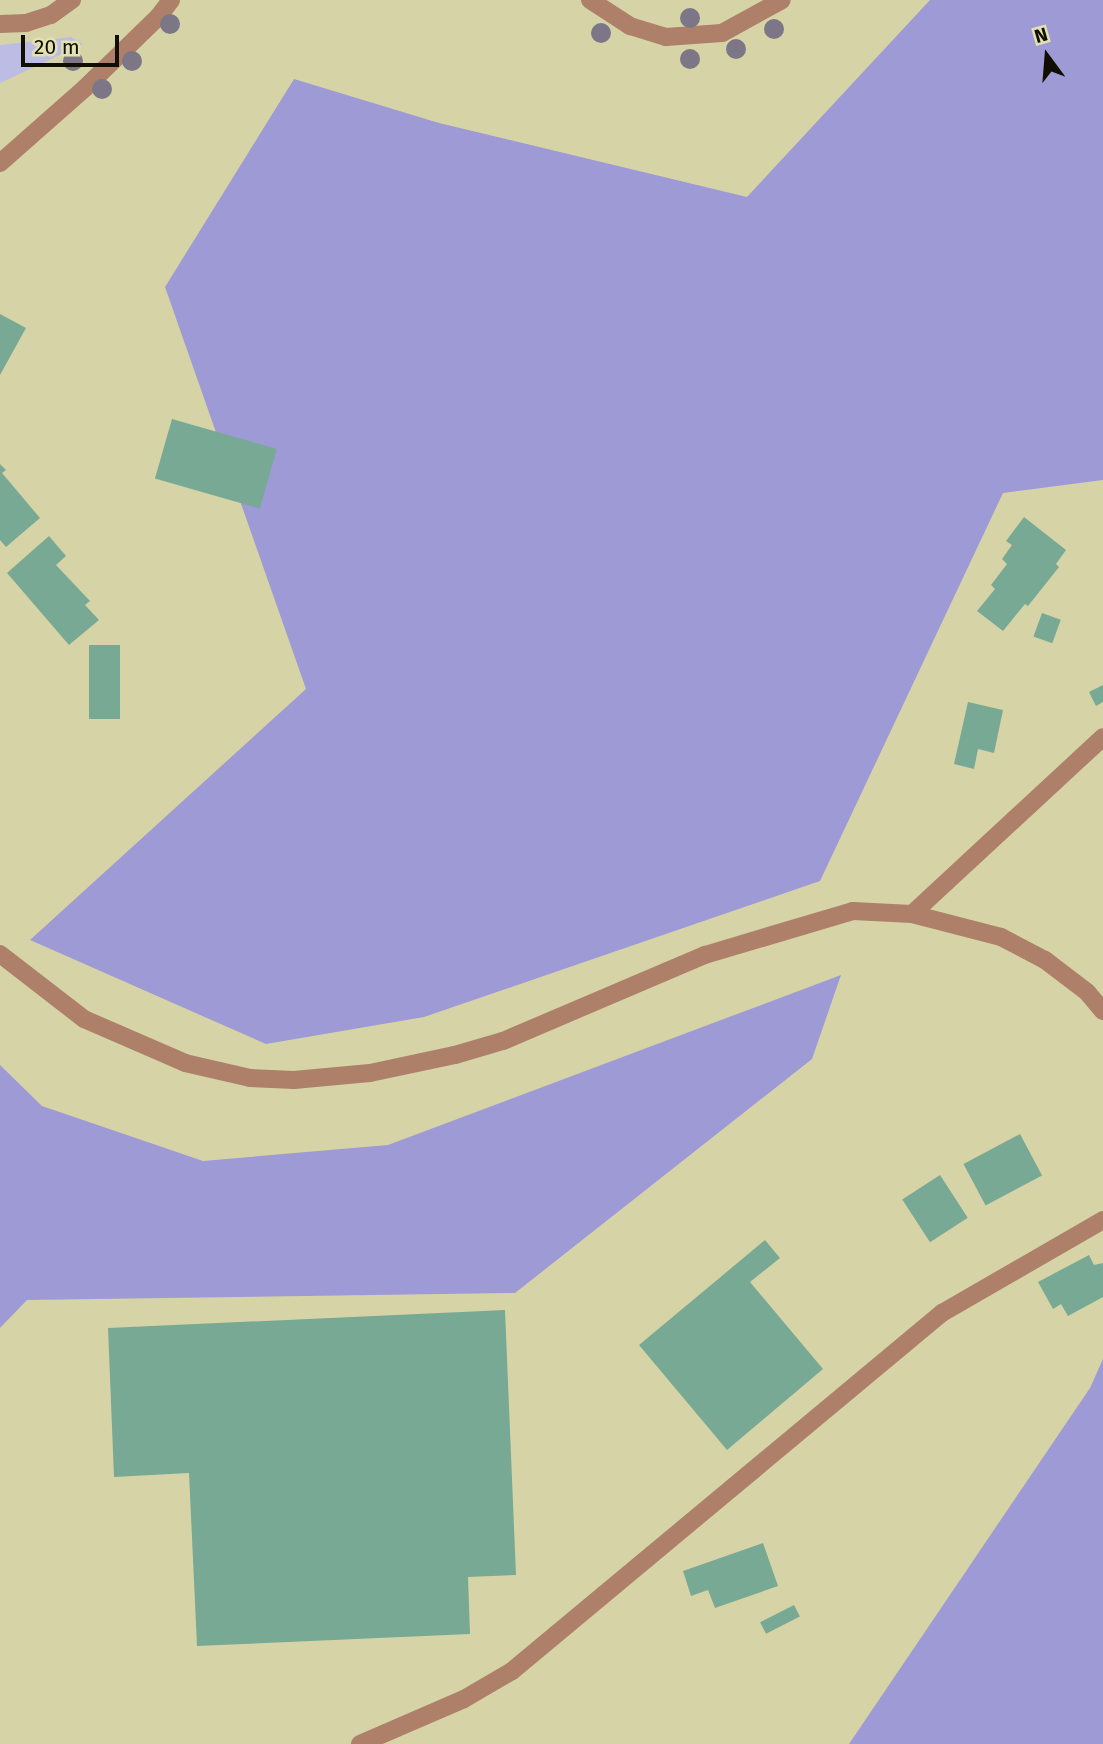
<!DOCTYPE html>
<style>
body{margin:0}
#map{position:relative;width:1103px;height:1744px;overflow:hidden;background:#d6d4a6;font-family:"Fira Sans",sans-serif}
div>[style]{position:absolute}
.green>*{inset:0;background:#bdbce5}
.forest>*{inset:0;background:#9d9ad5}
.building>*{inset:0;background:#78a994;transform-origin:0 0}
.minor>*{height:18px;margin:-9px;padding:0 9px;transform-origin:9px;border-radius:9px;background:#ae806a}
.tertiary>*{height:18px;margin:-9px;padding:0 9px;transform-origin:9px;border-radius:9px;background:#ae806a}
.trees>*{width:20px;height:20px;margin:-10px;border-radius:50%;background:#7d7687}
span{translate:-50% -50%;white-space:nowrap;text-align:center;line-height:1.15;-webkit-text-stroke:5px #e3e1b2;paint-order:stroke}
.north{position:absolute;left:1012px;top:21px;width:70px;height:70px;-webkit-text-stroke:5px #e3e1b2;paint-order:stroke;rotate:344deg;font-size:19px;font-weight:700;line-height:28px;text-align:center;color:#0f0e01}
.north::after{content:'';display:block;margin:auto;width:24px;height:32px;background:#0f0e01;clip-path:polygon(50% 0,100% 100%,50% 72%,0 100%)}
.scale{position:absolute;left:21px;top:35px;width:98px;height:32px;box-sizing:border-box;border:4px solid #0f0e01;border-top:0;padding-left:9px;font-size:21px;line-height:24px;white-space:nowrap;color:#0f0e01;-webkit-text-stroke:5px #e3e1b2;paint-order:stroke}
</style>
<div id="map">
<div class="green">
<div style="clip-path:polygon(71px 37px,83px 44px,0 83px,0 45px)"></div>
</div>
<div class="forest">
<div style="clip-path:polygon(930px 0,1103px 0,1103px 480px,1003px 493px,820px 881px,424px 1017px,266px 1044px,30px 940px,306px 689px,165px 287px,294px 79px,439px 123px,747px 197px)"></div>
<div style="clip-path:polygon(841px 975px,812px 1059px,515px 1293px,27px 1300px,0 1328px,0 1065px,42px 1106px,203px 1161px,388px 1145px)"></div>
<div style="clip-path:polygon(1103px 1359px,1103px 1744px,849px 1744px,1090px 1388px)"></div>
</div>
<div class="building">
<div style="clip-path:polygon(0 314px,26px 328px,0 375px)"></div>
<div style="left:172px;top:419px;width:109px;height:62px;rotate:16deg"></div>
<div style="clip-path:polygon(0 464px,6px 470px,2px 473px,40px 518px,6px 547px,0 540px)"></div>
<div style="clip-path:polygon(1024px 517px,1066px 550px,1056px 564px,1059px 567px,1028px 606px,1025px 604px,1003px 631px,977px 611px,995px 589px,991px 585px,1007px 564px,1002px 559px,1012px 545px,1006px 541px)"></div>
<div style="clip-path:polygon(49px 536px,66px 556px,56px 565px,90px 601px,85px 605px,99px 620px,69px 645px,7px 573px)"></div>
<div style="left:1042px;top:613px;width:20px;height:25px;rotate:20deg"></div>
<div style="left:89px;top:645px;width:31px;height:74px"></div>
<div style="clip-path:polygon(1103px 685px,1103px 702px,1096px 706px,1089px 692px)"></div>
<div style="clip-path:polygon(968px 702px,1003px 710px,994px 753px,978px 749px,974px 769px,954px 764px)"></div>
<div style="left:1020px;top:1134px;width:47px;height:64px;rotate:62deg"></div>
<div style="left:940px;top:1175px;width:51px;height:45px;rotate:57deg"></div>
<div style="clip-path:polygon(765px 1240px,780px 1258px,750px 1282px,823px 1369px,727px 1450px,639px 1345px)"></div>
<div style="clip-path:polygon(1089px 1255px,1094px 1265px,1103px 1263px,1103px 1297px,1068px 1316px,1061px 1304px,1053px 1309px,1038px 1282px)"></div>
<div style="clip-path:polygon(505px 1310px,516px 1575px,468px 1577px,470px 1634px,197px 1646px,189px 1473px,114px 1477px,108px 1328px)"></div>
<div style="clip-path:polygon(763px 1543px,778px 1586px,715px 1608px,708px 1590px,691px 1596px,683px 1571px)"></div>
<div style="left:794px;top:1605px;width:13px;height:38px;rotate:63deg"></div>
</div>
<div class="minor">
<div style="left:0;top:24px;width:26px;rotate:-2deg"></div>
<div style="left:26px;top:23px;width:26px;rotate:-18deg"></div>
<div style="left:51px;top:15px;width:26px;rotate:-36deg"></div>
<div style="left:912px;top:914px;width:260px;rotate:-42.8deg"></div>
</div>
<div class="tertiary">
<div style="left:590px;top:0;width:48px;rotate:33deg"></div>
<div style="left:630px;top:26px;width:38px;rotate:17deg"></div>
<div style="left:666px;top:37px;width:56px;rotate:-4.1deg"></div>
<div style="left:722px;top:33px;width:68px;rotate:-28.8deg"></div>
<div style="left:0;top:163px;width:113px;rotate:-41.4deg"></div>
<div style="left:85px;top:88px;width:103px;rotate:-44.2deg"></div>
<div style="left:159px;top:16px;width:20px;rotate:-53deg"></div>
<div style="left:0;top:954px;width:106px;rotate:37.7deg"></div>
<div style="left:84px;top:1019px;width:110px;rotate:23.5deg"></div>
<div style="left:185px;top:1063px;width:67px;rotate:13deg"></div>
<div style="left:250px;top:1078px;width:44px;rotate:2.6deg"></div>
<div style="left:294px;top:1080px;width:76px;rotate:-5.3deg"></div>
<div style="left:370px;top:1073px;width:87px;rotate:-12deg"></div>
<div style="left:455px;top:1055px;width:50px;rotate:-16.3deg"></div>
<div style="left:503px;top:1041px;width:220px;rotate:-23.1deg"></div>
<div style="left:705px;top:955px;width:154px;rotate:-16.6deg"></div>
<div style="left:853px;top:911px;width:59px;rotate:2.9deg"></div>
<div style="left:912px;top:914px;width:92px;rotate:14.5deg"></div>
<div style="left:1001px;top:937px;width:50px;rotate:27.6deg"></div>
<div style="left:1045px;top:960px;width:53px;rotate:37.3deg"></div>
<div style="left:1087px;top:992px;width:25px;rotate:50deg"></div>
<div style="left:360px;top:1744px;width:113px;rotate:-23.4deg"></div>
<div style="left:464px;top:1699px;width:56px;rotate:-30.3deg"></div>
<div style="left:512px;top:1671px;width:560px;rotate:-39.78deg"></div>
<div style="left:942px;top:1313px;width:186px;rotate:-30deg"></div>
</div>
<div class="trees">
<div style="left:690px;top:18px"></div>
<div style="left:170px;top:24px"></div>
<div style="left:774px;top:29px"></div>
<div style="left:601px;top:33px"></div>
<div style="left:736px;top:49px"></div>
<div style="left:690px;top:59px"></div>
<div style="left:73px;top:61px"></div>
<div style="left:132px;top:61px"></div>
<div style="left:102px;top:89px"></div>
</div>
<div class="north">N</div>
<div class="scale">20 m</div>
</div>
